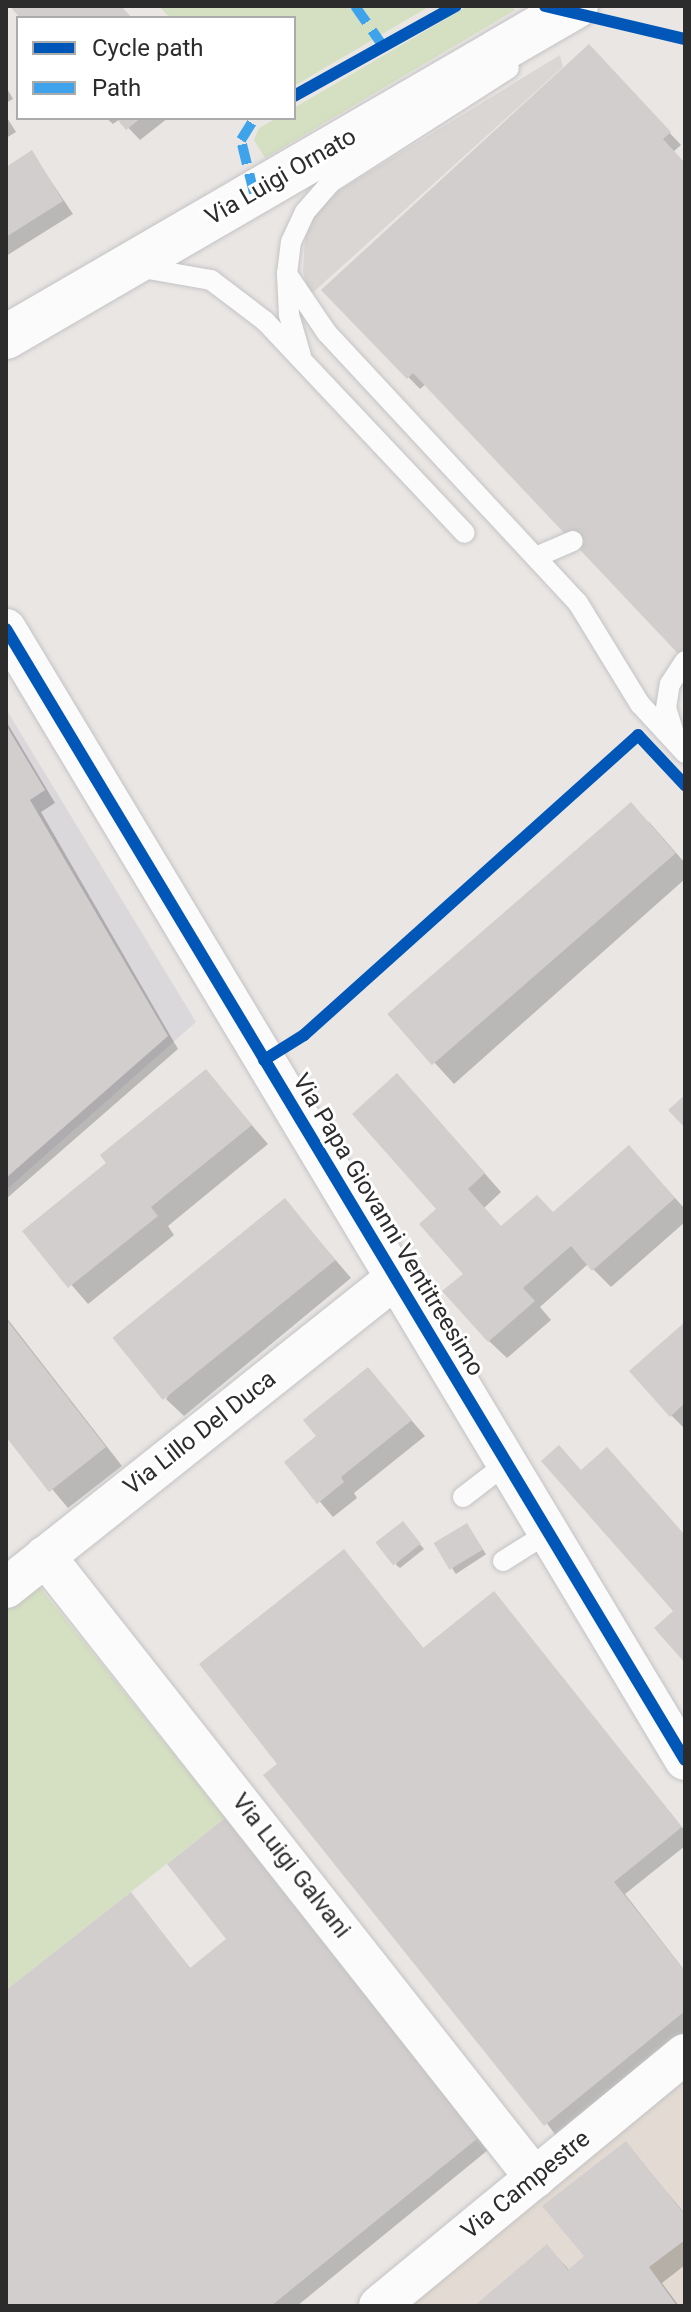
<!DOCTYPE html>
<style>
body{margin:0}
#map{position:relative;width:691px;height:2312px;overflow:hidden;background:#e9e6e4;font-family:Roboto,sans-serif}
div>[style]{position:absolute}
.industrial>*{inset:0;background:#dad8da}
.education>*{inset:0;background:#e3dbd3}
.green>*{inset:0;background:#d4e0c1}
.plaza>*{inset:0;background:#d9d6d4}
.shadow>*{inset:0;background:#0003;transform-origin:0 0}
.building>*{inset:0;background:#d1cecd;transform-origin:0 0}
.roads{filter:drop-shadow(0 0 2px #c4c3c4) drop-shadow(0 0 2px #c4c3c4)}
.service>*{height:20px;margin:-10px;padding:0 10px;transform-origin:10px;border-radius:10px;background:#fcfbfb}
.minor>*{height:40px;margin:-20px;padding:0 20px;transform-origin:20px;border-radius:20px;background:#fcfbfb}
.secondary>*{height:44px;margin:-22px;padding:0 22px;transform-origin:22px;border-radius:22px;background:#fcfbfb}
.quiet>*{height:10px;margin-top:-5px;transform-origin:0;background:repeating-linear-gradient(90deg,#3ea3eb 0 20px,transparent 0 30px)}
.cycleway>*{height:12px;margin:-6px;padding:0 6px;transform-origin:6px;border-radius:6px;background:#0057b8}
span{translate:-50% -50%;white-space:nowrap;text-align:center;line-height:1.15;-webkit-text-stroke:6px #fff;paint-order:stroke}
.street-label{font-size:24px;color:#2c2c2c}
.frame{position:absolute;inset:0;border:8px solid #2c2c2c;pointer-events:none}
.legend{position:absolute;left:16px;top:16px;width:280px;height:104px;box-sizing:border-box;background:#fff;border:2px solid #ababab;margin:0;padding:10px 14px;list-style:none;font-size:24px;color:#2c2c2c}
.legend li{display:flex;align-items:center;gap:16px;height:40px}
.legend b{width:40px;border:2px solid #ababab}
</style>
<div id="map">
<div class="industrial">
<div style="clip-path:polygon(6px 709px,196px 1022px,6px 1190px)"></div>
</div>
<div class="education">
<div style="clip-path:polygon(685px 2077px,685px 2306px,399px 2306px)"></div>
</div>
<div class="green">
<div style="clip-path:polygon(159px 6px,430px 6px,294px 86px,294px 18px,170px 18px)"></div>
<div style="clip-path:polygon(468px 6px,512px 6px,515px 10px,265px 158px,254px 140px,259px 128px,277px 118px,294px 118px,294px 108px)"></div>
<div style="clip-path:polygon(38px 1585px,225px 1818px,6px 1990px,6px 1611px)"></div>
</div>
<div class="plaza">
<div style="clip-path:polygon(560px 55px,563px 67px,309px 296px,303px 271px,305px 238px,317px 211px,338px 191px)"></div>
</div>
<div class="shadow">
<div style="clip-path:polygon(600px 58px,681px 145px,673px 152px,685px 165px,420px 389px,324px 290px)"></div>
<div style="clip-path:polygon(6px 87px,13px 99px,6px 103px)"></div>
<div style="clip-path:polygon(6px 116px,16px 132px,6px 138px)"></div>
<div style="clip-path:polygon(106px 118px,168px 118px,140px 140px,120px 119px,113px 124px)"></div>
<div style="clip-path:polygon(32px 153px,73px 214px,6px 256px,6px 169px)"></div>
<div style="clip-path:polygon(6px 721px,55px 803px,41px 812px,178px 1049px,6px 1199px)"></div>
<div style="clip-path:polygon(649px 822px,685px 863px,685px 879px,454px 1084px,393px 1017px)"></div>
<div style="clip-path:polygon(206px 1072px,268px 1144px,168px 1226px,174px 1235px,88px 1304px,25px 1231px,109px 1163px)"></div>
<div style="clip-path:polygon(415px 1094px,501px 1192px,484px 1208px,502px 1228px,553px 1214px,646px 1166px,685px 1209px,685px 1222px,611px 1287px,588px 1264px,540px 1307px,551px 1320px,507px 1358px,489px 1341px,439px 1209px)"></div>
<div style="clip-path:polygon(285px 1201px,351px 1278px,184px 1416px,166px 1399px)"></div>
<div style="clip-path:polygon(6px 1317px,122px 1466px,68px 1508px,6px 1434px)"></div>
<div style="clip-path:polygon(685px 1325px,685px 1429px,671px 1415px)"></div>
<div style="clip-path:polygon(368px 1370px,425px 1436px,354px 1493px,357px 1498px,333px 1517px,287px 1463px,319px 1436px)"></div>
<div style="left:467px;top:1525px;width:35px;height:36px;rotate:57deg"></div>
<div style="clip-path:polygon(406px 1528px,424px 1549px,400px 1568px,396px 1565px)"></div>
<div style="clip-path:polygon(344px 1551px,424px 1649px,494px 1594px,685px 1831px,685px 1846px,625px 1894px,685px 1971px,685px 2032px,557px 2137px,280px 1764px)"></div>
<div style="clip-path:polygon(225px 1821px,488px 2150px,297px 2306px,6px 2306px,6px 1993px,131px 1895px,191px 1969px,228px 1939px)"></div>
<div style="clip-path:polygon(626px 2143px,685px 2214px,685px 2265px,662px 2283px,679px 2306px,477px 2306px,547px 2246px,570px 2271px,586px 2257px)"></div>
</div>
<div class="building">
<div style="clip-path:polygon(10px 6px,121px 6px,132px 18px,20px 18px)"></div>
<div style="clip-path:polygon(589px 44px,671px 132px,663px 139px,685px 163px,685px 661px,413px 373px,407px 379px,321px 290px)"></div>
<div style="clip-path:polygon(116px 118px,141px 118px,126px 130px)"></div>
<div style="clip-path:polygon(32px 150px,63px 201px,6px 237px,6px 167px)"></div>
<div style="clip-path:polygon(6px 725px,45px 790px,30px 800px,168px 1036px,6px 1178px)"></div>
<div style="left:631px;top:802px;width:68px;height:323px;rotate:49deg"></div>
<div style="clip-path:polygon(206px 1069px,252px 1125px,151px 1207px,158px 1216px,68px 1288px,22px 1231px,106px 1163px,100px 1155px)"></div>
<div style="clip-path:polygon(397px 1073px,485px 1173px,468px 1189px,501px 1226px,537px 1195px,553px 1212px,629px 1145px,675px 1198px,592px 1271px,571px 1246px,523px 1288px,535px 1301px,488px 1342px,442px 1291px,463px 1274px,419px 1224px,436px 1209px,352px 1114px)"></div>
<div style="clip-path:polygon(685px 1095px,685px 1128px,668px 1110px)"></div>
<div style="left:285px;top:1198px;width:80px;height:222px;rotate:51deg"></div>
<div style="clip-path:polygon(6px 1319px,106px 1447px,49px 1492px,6px 1437px)"></div>
<div style="clip-path:polygon(685px 1322px,685px 1403px,670px 1417px,629px 1371px)"></div>
<div style="clip-path:polygon(368px 1367px,412px 1420px,341px 1477px,344px 1482px,317px 1504px,284px 1462px,316px 1436px,303px 1420px)"></div>
<div style="clip-path:polygon(559px 1445px,581px 1470px,607px 1447px,685px 1535px,685px 1663px,654px 1628px,673px 1611px,541px 1461px)"></div>
<div style="left:403px;top:1521px;width:29px;height:35px;rotate:52deg"></div>
<div style="left:467px;top:1523px;width:31px;height:39px;rotate:59deg"></div>
<div style="clip-path:polygon(344px 1549px,423px 1648px,494px 1591px,682px 1827px,614px 1882px,685px 1971px,685px 2011px,544px 2126px,263px 1775px,277px 1764px,199px 1664px)"></div>
<div style="clip-path:polygon(225px 1818px,478px 2138px,271px 2306px,6px 2306px,6px 1990px,131px 1892px,190px 1968px,226px 1939px,167px 1864px)"></div>
<div style="clip-path:polygon(626px 2141px,685px 2215px,685px 2240px,649px 2267px,677px 2306px,474px 2306px,547px 2244px,568px 2270px,584px 2256px,542px 2206px)"></div>
</div>
<div class="roads">
<div class="service">
<div style="left:137px;top:267px;width:75px;rotate:10deg"></div>
<div style="left:211px;top:280px;width:68px;rotate:37.2deg"></div>
<div style="left:265px;top:321px;width:291px;rotate:46.7deg"></div>
<div style="left:287px;top:274px;width:71px;rotate:55.9deg"></div>
<div style="left:327px;top:333px;width:369px;rotate:47.1deg"></div>
<div style="left:578px;top:603px;width:119px;rotate:58.5deg"></div>
<div style="left:640px;top:704px;width:67px;rotate:47.4deg"></div>
<div style="left:301px;top:356px;width:43px;rotate:-106.3deg"></div>
<div style="left:289px;top:315px;width:41px;rotate:-92.8deg"></div>
<div style="left:287px;top:274px;width:32px;rotate:-83deg"></div>
<div style="left:291px;top:242px;width:33px;rotate:-65deg"></div>
<div style="left:305px;top:212px;width:40px;rotate:-49deg"></div>
<div style="left:331px;top:182px;width:211px;rotate:-32.6deg"></div>
<div style="left:536px;top:557px;width:40px;rotate:-23.4deg"></div>
<div style="left:675px;top:737px;width:30px;rotate:-107deg"></div>
<div style="left:666px;top:708px;width:24px;rotate:-81deg"></div>
<div style="left:670px;top:684px;width:27px;rotate:-57deg"></div>
<div style="left:463px;top:1497px;width:54px;rotate:-37.5deg"></div>
<div style="left:503px;top:1561px;width:51px;rotate:-32.1deg"></div>
</div>
<div class="minor">
<div style="left:6px;top:629px;width:1319px;rotate:59.02deg"></div>
<div style="left:45px;top:1556px;width:792px;rotate:51.77deg"></div>
<div style="left:6px;top:1588px;width:496px;rotate:-38.5deg"></div>
<div style="left:379px;top:2306px;width:396px;rotate:-39.5deg"></div>
</div>
<div class="secondary">
<div style="left:6px;top:337px;width:659px;rotate:-30.14deg"></div>
</div>
</div>
<div class="quiet">
<div style="left:355px;top:6px;width:49px;rotate:55deg"></div>
<div style="left:254px;top:193px;width:55px;rotate:-103.8deg"></div>
<div style="left:241px;top:140px;width:26px;rotate:-58deg"></div>
</div>
<div class="cycleway">
<div style="left:545px;top:6px;width:144px;rotate:13.3deg"></div>
<div style="left:294px;top:96px;width:185px;rotate:-29.1deg"></div>
<div style="left:6px;top:629px;width:1319px;rotate:59.02deg"></div>
<div style="left:264px;top:1060px;width:47px;rotate:-32deg"></div>
<div style="left:304px;top:1035px;width:449px;rotate:-41.9deg"></div>
<div style="left:638px;top:735px;width:69px;rotate:46.8deg"></div>
</div>
<div class="street-label">
<span style="left:281px;top:177px;rotate:-30deg">Via Luigi Ornato</span>
<span style="left:388px;top:1225px;rotate:59deg">Via Papa Giovanni Ventitreesimo</span>
<span style="left:200px;top:1433px;rotate:-38deg">Via Lillo Del Duca</span>
<span style="left:291px;top:1866px;rotate:52deg">Via Luigi Galvani</span>
<span style="left:526px;top:2185px;rotate:-39deg">Via Campestre</span>
</div>
<div class="frame"></div>
<ul class="legend">
<li><b style="height:10px;background:#0057b8"></b>Cycle path</li>
<li><b style="height:10px;background:#3ea3eb"></b>Path</li>
</ul>
</div>
